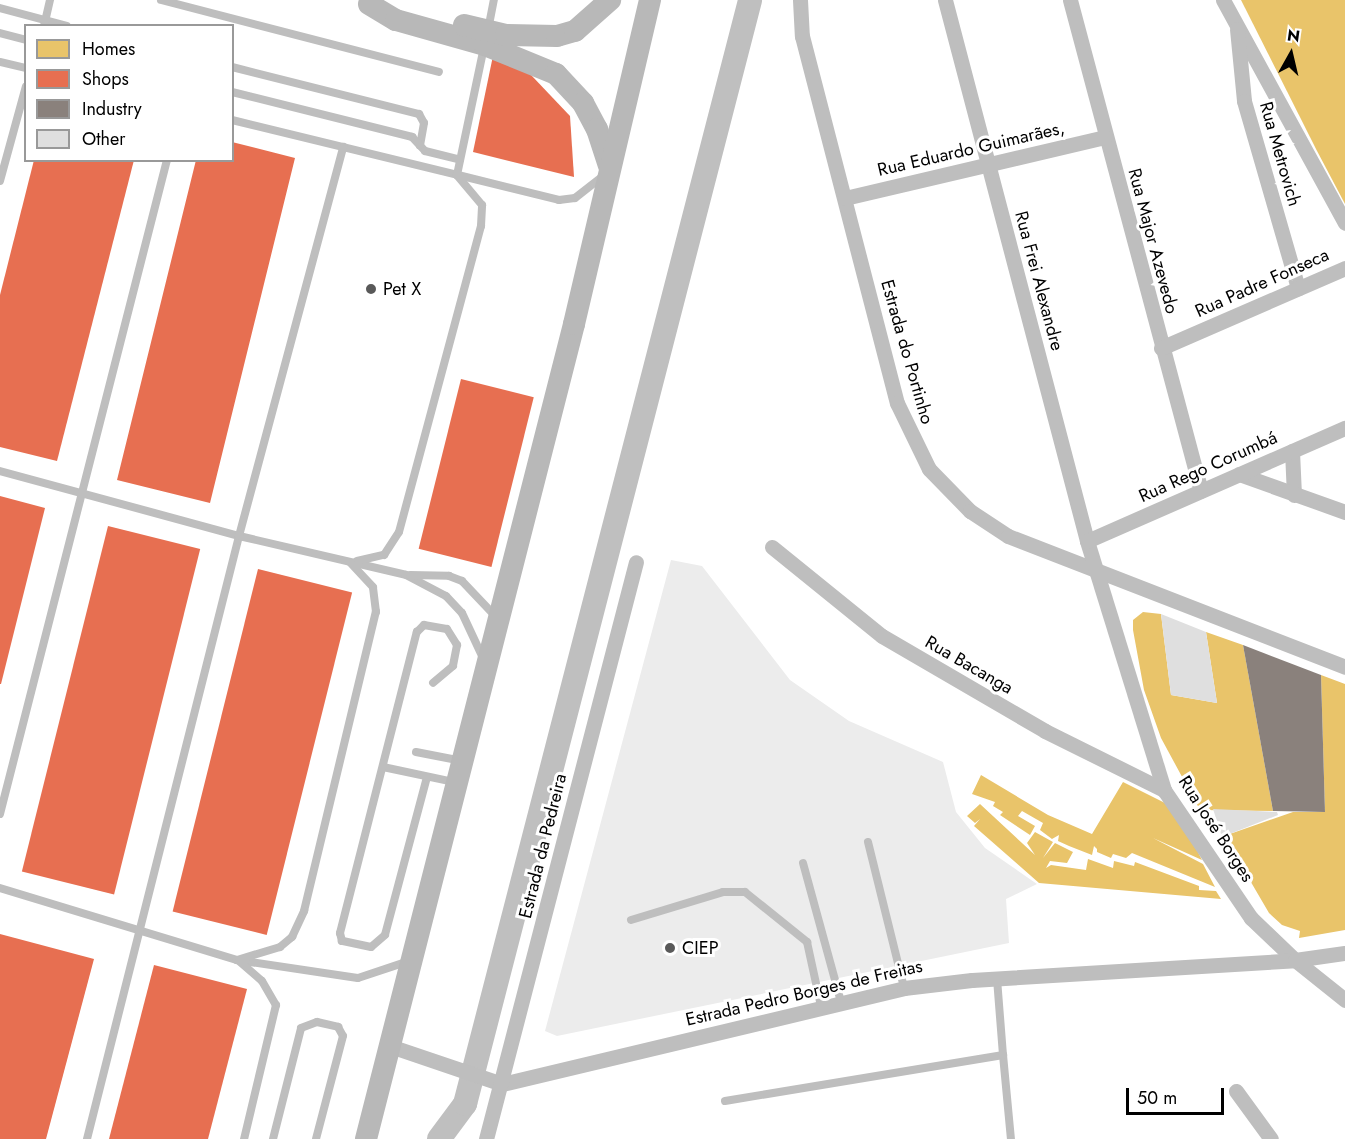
<!DOCTYPE html>
<meta charset="utf-8">
<style>
body{margin:0}
#map{position:relative;width:1345px;height:1139px;overflow:hidden;background:#fff;font-family:Jost,sans-serif}
div>[style]{position:absolute}
.green>*{inset:0;background:#ececec}
.homes>*{inset:0;background:#e9c46a}
.shops>*{inset:0;background:#e76f51;transform-origin:0 0}
.industry>*{inset:0;background:#8a817c}
.river>*{height:24px;margin:-12px;padding:0 12px;transform-origin:12px;border-radius:12px;background:#bfbfbf}
.building>*{inset:0;background:#dfdfdf}
.lane>*{height:8px;margin:-4px;padding:0 4px;transform-origin:4px;border-radius:4px;background:#bebebe}
.street>*{height:15px;margin:-7.5px;padding:0 7.5px;transform-origin:7.5px;border-radius:7.5px;background:#bebebe}
.secondary>*{height:22px;margin:-11px;padding:0 11px;transform-origin:11px;border-radius:11px;background:#b8b8b8}
.dots>*{width:16px;height:16px;translate:-50% -50%;box-sizing:border-box;border:3px solid #fff;border-radius:50%}
span{translate:-50% -50%;white-space:nowrap;text-align:center;line-height:1.15;-webkit-text-stroke:6px #fff;paint-order:stroke}
.street-label{font-size:18px;color:#000}
.poi-label{font-size:18px;color:#000}
.left{translate:0 -50%;text-align:left}
.legend{position:absolute;left:24px;top:24px;width:210px;height:138px;box-sizing:border-box;background:#fff;border:2px solid #999;margin:0;padding:8px 10px;list-style:none;font-size:18px;color:#000}
.legend li{display:flex;align-items:center;gap:12px;height:30px}
.legend b{width:30px;border:2px solid #999}
.north{position:absolute;left:1261px;top:24px;width:60px;height:60px;-webkit-text-stroke:4px #fff;paint-order:stroke;rotate:8deg;font-size:16px;font-weight:700;line-height:24px;text-align:center;color:#000}
.north::after{content:'';display:block;margin:auto;width:21px;height:27px;background:#000;clip-path:polygon(50% 0,100% 100%,50% 72%,0 100%)}
.scale{position:absolute;left:1126px;top:1088px;width:98px;height:27px;box-sizing:border-box;border:3px solid #000;border-top:0;padding-left:8px;font-size:18px;line-height:21px;white-space:nowrap;color:#000;-webkit-text-stroke:4px #fff;paint-order:stroke}
</style>
<div id="map">
<div class="green">
<div style="clip-path:polygon(671px 560px,702px 566px,790px 680px,849px 721px,943px 762px,956px 812px,985px 848px,1037px 884px,1006px 899px,1009px 943px,557px 1036px,545px 1031px)"></div>
</div>
<div class="homes">
<div style="clip-path:polygon(1241px 0,1345px 0,1345px 204px,1316px 149px)"></div>
<div style="clip-path:polygon(1143px 612px,1161px 614px,1171px 695px,1217px 703px,1206px 632px,1243px 645px,1273px 811px,1200px 810px,1161px 738px,1144px 690px,1133px 630px,1133px 620px)"></div>
<div style="clip-path:polygon(1321px 675px,1345px 684px,1345px 930px,1299px 938px,1300px 931px,1282px 925px,1269px 913px,1224px 836px,1293px 812px,1325px 812px)"></div>
<div style="clip-path:polygon(981px 775px,1048px 815px,1092px 834px,1123px 782px,1175px 808px,1202px 860px,1153px 838px,1203px 864px,1215px 887px,1132px 853px,1126px 858px,1113px 854px,1111px 858px,1097px 852px,1097px 849px,1094px 846px,1092px 855px,1069px 846px,1058px 841px,1059px 835px,1052px 839px,1040px 830px,1043px 823px,1022px 811px,1018px 816px,1035px 826px,1030px 835px,1000px 815px,1003px 812px,993px 806px,995px 802px,972px 794px)"></div>
<div style="clip-path:polygon(980px 804px,1035px 855px,1027px 843px,1035px 832px,1053px 842px,1043px 858px,1055px 843px,1073px 852px,1067px 863px,1050px 861px,1046px 868px,1051px 865px,1086px 870px,1088px 859px,1113px 868px,1114px 861px,1134px 866px,1135px 862px,1199px 886px,1199px 890px,1216px 891px,1221px 899px,1039px 883px,974px 826px,980px 819px,975px 823px,967px 816px)"></div>
</div>
<div class="shops">
<div style="clip-path:polygon(494px 51px,513px 56px,570px 116px,574px 177px,473px 152px)"></div>
<div style="clip-path:polygon(232px 142px,295px 158px,210px 503px,117px 480px,196px 160px,232px 160px)"></div>
<div style="clip-path:polygon(34px 160px,134px 160px,57px 461px,0 447px,0 295px)"></div>
<div style="left:461px;top:379px;width:75px;height:175px;rotate:14deg"></div>
<div style="clip-path:polygon(0 496px,45px 508px,1px 684px,0 684px)"></div>
<div style="left:108px;top:526px;width:95px;height:356px;rotate:14deg"></div>
<div style="left:258px;top:569px;width:97px;height:353px;rotate:14deg"></div>
<div style="clip-path:polygon(0 934px,94px 959px,46px 1139px,0 1139px)"></div>
<div style="clip-path:polygon(154px 965px,247px 989px,208px 1139px,109px 1139px)"></div>
</div>
<div class="industry">
<div style="clip-path:polygon(1243px 645px,1321px 675px,1325px 812px,1273px 811px)"></div>
</div>
<div class="river">
<div style="left:439px;top:1139px;width:44px;rotate:-53.4deg"></div>
<div style="left:465px;top:1104px;width:1140px;rotate:-75.52deg"></div>
</div>
<div class="building">
<div style="clip-path:polygon(1161px 614px,1206px 632px,1217px 703px,1171px 695px)"></div>
<div style="clip-path:polygon(1213px 809px,1277px 812px,1278px 815px,1222px 837px)"></div>
</div>
<div class="lane">
<div style="left:161px;top:0;width:287px;rotate:14.5deg"></div>
<div style="left:0;top:8px;width:69px;rotate:15deg"></div>
<div style="left:44px;top:26px;width:27px;rotate:-77deg"></div>
<div style="left:488px;top:30px;width:31px;rotate:-79deg"></div>
<div style="left:0;top:33px;width:27px;rotate:15deg"></div>
<div style="left:0;top:62px;width:27px;rotate:13deg"></div>
<div style="left:232px;top:67px;width:193px;rotate:14.1deg"></div>
<div style="left:419px;top:114px;width:10px;rotate:61deg"></div>
<div style="left:424px;top:123px;width:23px;rotate:100deg"></div>
<div style="left:232px;top:92px;width:186px;rotate:14deg"></div>
<div style="left:412px;top:137px;width:19px;rotate:47deg"></div>
<div style="left:425px;top:151px;width:36px;rotate:14deg"></div>
<div style="left:232px;top:120px;width:232px;rotate:13.7deg"></div>
<div style="left:457px;top:175px;width:131px;rotate:-78.1deg"></div>
<div style="left:458px;top:175px;width:104px;rotate:13.9deg"></div>
<div style="left:559px;top:200px;width:16px;rotate:-7deg"></div>
<div style="left:575px;top:198px;width:33px;rotate:-38deg"></div>
<div style="left:0;top:181px;width:98px;rotate:-74.7deg"></div>
<div style="left:0;top:471px;width:248px;rotate:15.2deg"></div>
<div style="left:239px;top:536px;width:171px;rotate:13.1deg"></div>
<div style="left:406px;top:575px;width:45px;rotate:27.7deg"></div>
<div style="left:446px;top:596px;width:23px;rotate:47deg"></div>
<div style="left:462px;top:613px;width:50px;rotate:65deg"></div>
<div style="left:357px;top:561px;width:28px;rotate:-13deg"></div>
<div style="left:384px;top:555px;width:27px;rotate:-57deg"></div>
<div style="left:399px;top:532px;width:317px;rotate:-75deg"></div>
<div style="left:481px;top:226px;width:21px;rotate:-87deg"></div>
<div style="left:482px;top:205px;width:39px;rotate:-130deg"></div>
<div style="left:410px;top:575px;width:39px;rotate:1deg"></div>
<div style="left:449px;top:576px;width:14px;rotate:21deg"></div>
<div style="left:462px;top:581px;width:50px;rotate:46.6deg"></div>
<div style="left:416px;top:752px;width:47px;rotate:11.1deg"></div>
<div style="left:383px;top:767px;width:73px;rotate:11.9deg"></div>
<div style="left:427px;top:777px;width:163px;rotate:104.9deg"></div>
<div style="left:385px;top:935px;width:18px;rotate:139deg"></div>
<div style="left:371px;top:947px;width:30px;rotate:-168deg"></div>
<div style="left:342px;top:941px;width:8px;rotate:-104deg"></div>
<div style="left:340px;top:933px;width:311px;rotate:-75.7deg"></div>
<div style="left:417px;top:632px;width:10px;rotate:-45deg"></div>
<div style="left:424px;top:625px;width:23px;rotate:10deg"></div>
<div style="left:447px;top:629px;width:19px;rotate:58deg"></div>
<div style="left:457px;top:645px;width:21px;rotate:101deg"></div>
<div style="left:453px;top:666px;width:26px;rotate:140deg"></div>
<div style="left:0;top:814px;width:675px;rotate:-75.68deg"></div>
<div style="left:868px;top:842px;width:150px;rotate:76.1deg"></div>
<div style="left:803px;top:863px;width:144px;rotate:74.7deg"></div>
<div style="left:0;top:888px;width:248px;rotate:16.9deg"></div>
<div style="left:237px;top:960px;width:122px;rotate:8.5deg"></div>
<div style="left:358px;top:978px;width:51px;rotate:-18.4deg"></div>
<div style="left:631px;top:920px;width:96px;rotate:-16.9deg"></div>
<div style="left:723px;top:892px;width:22px"></div>
<div style="left:745px;top:892px;width:80px;rotate:38.9deg"></div>
<div style="left:807px;top:942px;width:66px;rotate:77.7deg"></div>
<div style="left:237px;top:960px;width:45px;rotate:-16.8deg"></div>
<div style="left:280px;top:947px;width:16px;rotate:-40deg"></div>
<div style="left:292px;top:937px;width:29px;rotate:-65deg"></div>
<div style="left:304px;top:911px;width:308px;rotate:-76.5deg"></div>
<div style="left:376px;top:612px;width:25px;rotate:-97deg"></div>
<div style="left:373px;top:587px;width:33px;rotate:-133deg"></div>
<div style="left:239px;top:961px;width:30px;rotate:41deg"></div>
<div style="left:262px;top:981px;width:28px;rotate:60deg"></div>
<div style="left:276px;top:1005px;width:138px;rotate:103.4deg"></div>
<div style="left:1003px;top:1055px;width:84px;rotate:84.6deg"></div>
<div style="left:725px;top:1101px;width:282px;rotate:-9.4deg"></div>
<div style="left:1003px;top:1055px;width:77px;rotate:-94.5deg"></div>
<div style="left:87px;top:1139px;width:622px;rotate:-75.85deg"></div>
<div style="left:239px;top:536px;width:403px;rotate:-75deg"></div>
<div style="left:273px;top:1139px;width:114px;rotate:-75.8deg"></div>
<div style="left:301px;top:1028px;width:17px;rotate:-21deg"></div>
<div style="left:317px;top:1022px;width:22px;rotate:13deg"></div>
<div style="left:338px;top:1027px;width:10px;rotate:61deg"></div>
<div style="left:343px;top:1036px;width:106px;rotate:104.7deg"></div>
</div>
<div class="street">
<div style="left:800px;top:0;width:36px;rotate:87deg"></div>
<div style="left:802px;top:36px;width:379px;rotate:75.5deg"></div>
<div style="left:897px;top:403px;width:73px;rotate:64.1deg"></div>
<div style="left:929px;top:469px;width:59px;rotate:45.7deg"></div>
<div style="left:970px;top:511px;width:45px;rotate:33.3deg"></div>
<div style="left:1008px;top:536px;width:362px;rotate:21.2deg"></div>
<div style="left:945px;top:0;width:559px;rotate:75.29deg"></div>
<div style="left:1087px;top:541px;width:261px;rotate:72.8deg"></div>
<div style="left:1164px;top:790px;width:155px;rotate:55.8deg"></div>
<div style="left:1251px;top:918px;width:61px;rotate:43.7deg"></div>
<div style="left:1295px;top:960px;width:64px;rotate:38.7deg"></div>
<div style="left:1070px;top:0;width:508px;rotate:75.06deg"></div>
<div style="left:1223px;top:0;width:254px;rotate:61.3deg"></div>
<div style="left:1237px;top:29px;width:72px;rotate:84.4deg"></div>
<div style="left:1244px;top:101px;width:195px;rotate:73.9deg"></div>
<div style="left:845px;top:198px;width:267px;rotate:-13.2deg"></div>
<div style="left:1161px;top:348px;width:201px;rotate:-23.5deg"></div>
<div style="left:1292px;top:451px;width:44px;rotate:87.4deg"></div>
<div style="left:1239px;top:474px;width:113px;rotate:19.7deg"></div>
<div style="left:1087px;top:541px;width:282px;rotate:-23.7deg"></div>
<div style="left:772px;top:547px;width:141px;rotate:39deg"></div>
<div style="left:882px;top:636px;width:189px;rotate:30.2deg"></div>
<div style="left:1045px;top:731px;width:133px;rotate:26.4deg"></div>
<div style="left:390px;top:1046px;width:118px;rotate:18.7deg"></div>
<div style="left:502px;top:1084px;width:413px;rotate:-13.4deg"></div>
<div style="left:904px;top:988px;width:68px;rotate:-6.7deg"></div>
<div style="left:972px;top:980px;width:324px;rotate:-3.5deg"></div>
<div style="left:1295px;top:960px;width:50px;rotate:-8deg"></div>
<div style="left:1236px;top:1091px;width:59px;rotate:53.9deg"></div>
<div style="left:486px;top:1139px;width:596px;rotate:-75.43deg"></div>
</div>
<div class="secondary">
<div style="left:369px;top:4px;width:31px;rotate:31deg"></div>
<div style="left:396px;top:20px;width:92px;rotate:15.7deg"></div>
<div style="left:485px;top:45px;width:77px;rotate:22.2deg"></div>
<div style="left:556px;top:74px;width:40px;rotate:47deg"></div>
<div style="left:583px;top:103px;width:30px;rotate:62deg"></div>
<div style="left:597px;top:129px;width:38px;rotate:72deg"></div>
<div style="left:464px;top:25px;width:43px;rotate:13.4deg"></div>
<div style="left:506px;top:35px;width:51px;rotate:1.1deg"></div>
<div style="left:557px;top:36px;width:19px;rotate:-16deg"></div>
<div style="left:575px;top:31px;width:47px;rotate:-41.5deg"></div>
<div style="left:366px;top:1139px;width:841px;rotate:-75.68deg"></div>
<div style="left:574px;top:324px;width:333px;rotate:-76.8deg"></div>
</div>
<div class="dots">
<div style="left:371px;top:289px;background:#595959"></div>
<div style="left:670px;top:948px;background:#595959"></div>
</div>
<div class="street-label">
<span style="left:971px;top:149px;rotate:-13deg">Rua Eduardo Guimarães,</span>
<span style="left:1280px;top:154px;rotate:74deg">Rua Metrovich</span>
<span style="left:1153px;top:241px;rotate:75deg">Rua Major Azevedo</span>
<span style="left:1039px;top:281px;rotate:75deg">Rua Frei Alexandre</span>
<span style="left:1262px;top:283px;rotate:-24deg">Rua Padre Fonseca</span>
<span style="left:907px;top:352px;rotate:74deg">Estrada do Portinho</span>
<span style="left:1208px;top:467px;rotate:-24deg">Rua Rego Corumbá</span>
<span style="left:969px;top:665px;rotate:30deg">Rua Bacanga</span>
<span style="left:1216px;top:829px;rotate:57deg">Rua José Borges</span>
<span style="left:543px;top:846px;rotate:-76deg">Estrada da Pedreira</span>
<span style="left:804px;top:993px;rotate:-13deg">Estrada Pedro Borges de Freitas</span>
</div>
<div class="poi-label">
<span class="left" style="left:383px;top:289px">Pet X</span>
<span class="left" style="left:682px;top:948px">CIEP</span>
</div>
<ul class="legend">
<li><b style="height:16px;background:#e9c46a"></b>Homes</li>
<li><b style="height:16px;background:#e76f51"></b>Shops</li>
<li><b style="height:16px;background:#8a817c"></b>Industry</li>
<li><b style="height:16px;background:#dfdfdf"></b>Other</li>
</ul>
<div class="north">N</div>
<div class="scale">50 m</div>
</div>
